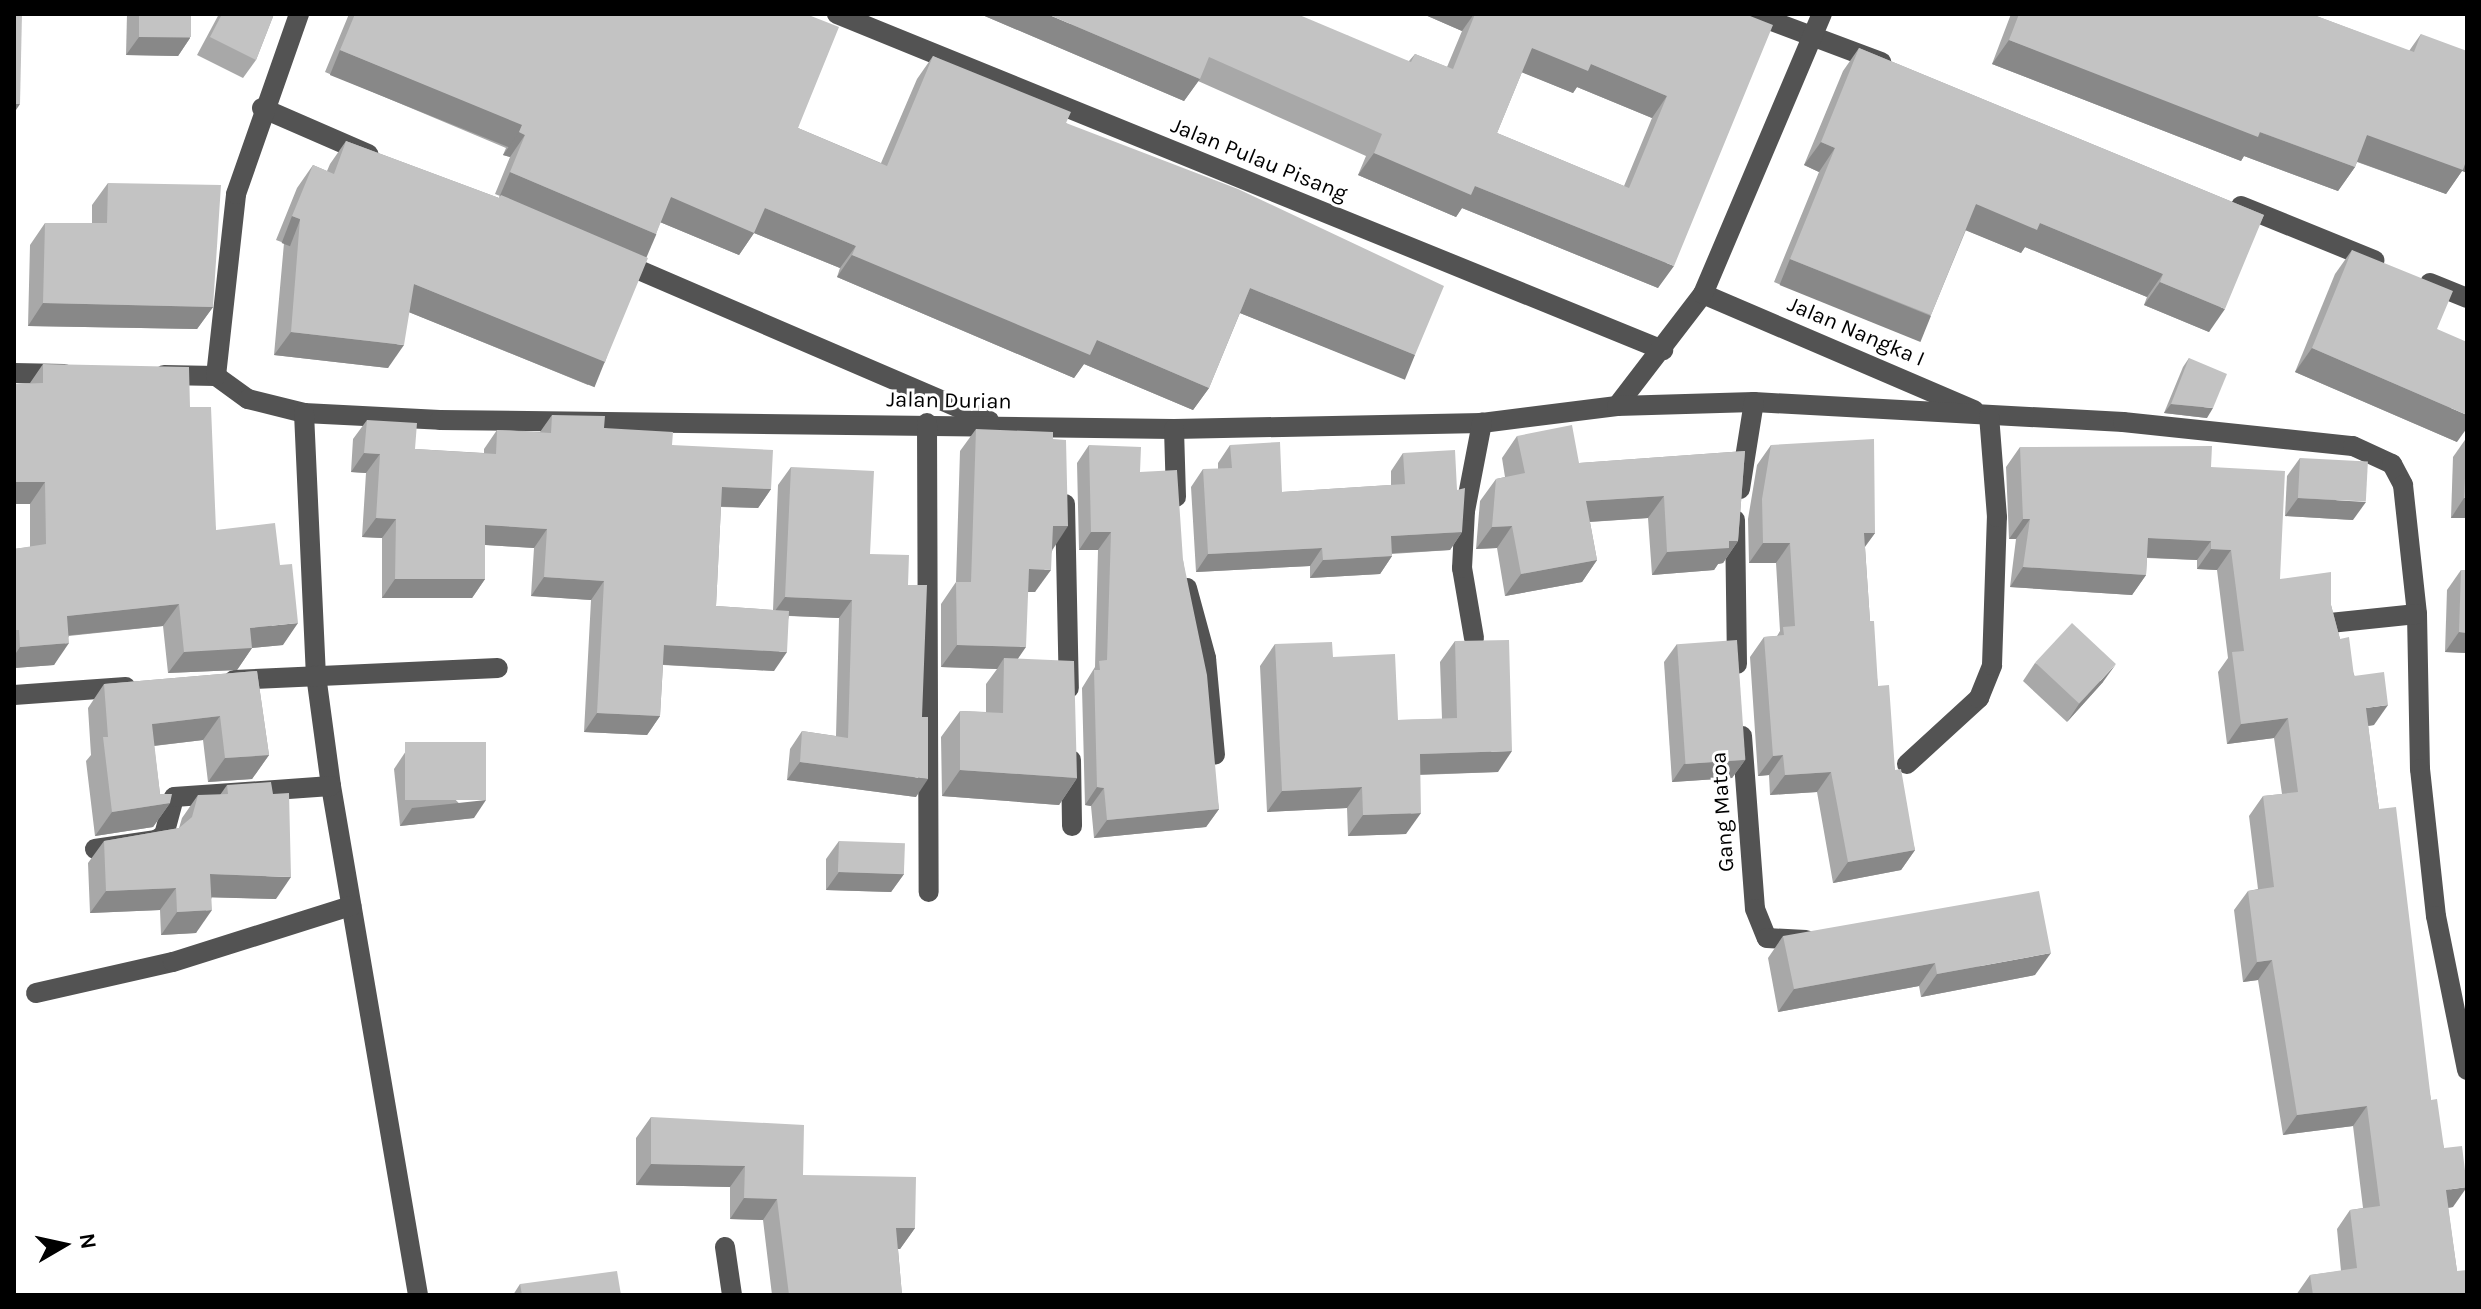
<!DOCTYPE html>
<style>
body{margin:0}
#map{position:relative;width:2481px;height:1309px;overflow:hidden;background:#fff;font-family:Karla,sans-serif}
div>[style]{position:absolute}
.minor>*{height:20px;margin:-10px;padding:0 10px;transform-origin:10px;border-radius:10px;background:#535353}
.wall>*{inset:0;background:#a8a8a8}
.shaded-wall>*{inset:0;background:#888;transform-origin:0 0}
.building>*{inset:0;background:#c3c3c3;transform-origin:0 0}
span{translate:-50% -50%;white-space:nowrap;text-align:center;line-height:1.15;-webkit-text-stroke:6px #fff;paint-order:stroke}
.street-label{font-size:22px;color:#000}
.frame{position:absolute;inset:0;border:16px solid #000;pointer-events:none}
.north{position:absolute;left:24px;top:1205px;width:80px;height:80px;-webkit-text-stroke:6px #fff;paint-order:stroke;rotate:81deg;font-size:22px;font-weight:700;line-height:32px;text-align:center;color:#000}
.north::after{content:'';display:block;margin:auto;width:28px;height:36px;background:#000;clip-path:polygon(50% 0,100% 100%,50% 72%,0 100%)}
</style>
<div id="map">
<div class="minor">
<div style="left:837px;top:14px;width:892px;rotate:22.14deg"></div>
<div style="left:1753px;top:14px;width:137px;rotate:20.6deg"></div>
<div style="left:262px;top:108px;width:116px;rotate:23.5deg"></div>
<div style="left:2241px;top:206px;width:144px;rotate:22.1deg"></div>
<div style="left:618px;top:261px;width:404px;rotate:23.3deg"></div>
<div style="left:2430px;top:283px;width:40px;rotate:22deg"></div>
<div style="left:1703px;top:294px;width:295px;rotate:23.2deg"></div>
<div style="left:14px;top:373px;width:50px;rotate:1.1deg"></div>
<div style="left:164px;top:375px;width:52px;rotate:1.1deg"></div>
<div style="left:216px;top:376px;width:39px;rotate:36deg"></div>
<div style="left:248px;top:399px;width:58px;rotate:14deg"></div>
<div style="left:304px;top:413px;width:136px;rotate:2.9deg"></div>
<div style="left:440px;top:420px;width:734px;rotate:0.7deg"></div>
<div style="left:1174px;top:429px;width:308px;rotate:-1.1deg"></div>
<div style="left:1482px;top:423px;width:136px;rotate:-7.2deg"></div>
<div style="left:1617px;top:406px;width:141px;rotate:-52.5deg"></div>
<div style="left:1703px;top:294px;width:304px;rotate:-67deg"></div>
<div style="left:216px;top:376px;width:183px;rotate:-83.7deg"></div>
<div style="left:236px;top:194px;width:191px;rotate:-70.7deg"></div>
<div style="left:1617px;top:406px;width:137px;rotate:-1.7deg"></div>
<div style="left:1754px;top:402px;width:370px;rotate:3.1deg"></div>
<div style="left:2123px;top:422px;width:231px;rotate:6deg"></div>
<div style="left:2353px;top:446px;width:43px;rotate:24.8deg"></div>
<div style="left:2392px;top:464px;width:24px;rotate:62deg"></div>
<div style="left:2403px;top:485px;width:130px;rotate:83.8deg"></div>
<div style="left:2417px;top:614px;width:155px;rotate:88.9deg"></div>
<div style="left:2420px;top:769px;width:148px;rotate:83.8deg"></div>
<div style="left:2436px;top:916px;width:157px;rotate:78.6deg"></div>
<div style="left:304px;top:413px;width:262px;rotate:87.4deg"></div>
<div style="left:316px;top:675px;width:112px;rotate:82.3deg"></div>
<div style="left:331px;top:786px;width:516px;rotate:80.3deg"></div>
<div style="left:927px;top:423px;width:469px;rotate:89.8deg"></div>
<div style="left:1174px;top:429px;width:68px;rotate:88.3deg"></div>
<div style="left:1740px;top:489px;width:88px;rotate:-80.9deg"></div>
<div style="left:1065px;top:504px;width:184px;rotate:88.8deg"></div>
<div style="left:1735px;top:520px;width:144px;rotate:89.2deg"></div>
<div style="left:1187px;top:588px;width:73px;rotate:74.8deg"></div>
<div style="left:1206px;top:658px;width:97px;rotate:84.7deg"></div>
<div style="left:2330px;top:623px;width:87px;rotate:-5.9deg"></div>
<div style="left:1474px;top:638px;width:71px;rotate:-99.7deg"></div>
<div style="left:1462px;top:568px;width:57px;rotate:-87deg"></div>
<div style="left:1465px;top:511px;width:90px;rotate:-79.1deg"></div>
<div style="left:234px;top:680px;width:264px;rotate:-2.6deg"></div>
<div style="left:14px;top:695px;width:112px;rotate:-4.1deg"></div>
<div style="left:1742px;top:736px;width:173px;rotate:85.7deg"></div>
<div style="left:1755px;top:909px;width:31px;rotate:68deg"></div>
<div style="left:1767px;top:938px;width:39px;rotate:3deg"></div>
<div style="left:1071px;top:760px;width:66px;rotate:89.1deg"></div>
<div style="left:1907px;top:764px;width:98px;rotate:-42.5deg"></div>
<div style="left:1979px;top:698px;width:35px;rotate:-68deg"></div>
<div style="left:1992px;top:665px;width:148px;rotate:-88.1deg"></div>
<div style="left:1997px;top:517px;width:101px;rotate:-94.5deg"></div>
<div style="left:95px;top:849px;width:62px;rotate:-8.4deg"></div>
<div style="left:156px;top:840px;width:9px;rotate:-32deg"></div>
<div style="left:164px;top:835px;width:39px;rotate:-75deg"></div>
<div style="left:174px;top:797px;width:157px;rotate:-4deg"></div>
<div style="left:36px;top:993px;width:140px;rotate:-12.8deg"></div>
<div style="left:173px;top:962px;width:187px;rotate:-17.5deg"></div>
<div style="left:725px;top:1247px;width:49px;rotate:81.7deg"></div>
</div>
<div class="wall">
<div style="clip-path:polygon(127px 14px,191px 14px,190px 38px,178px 56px,126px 55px)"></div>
<div style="clip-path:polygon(219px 14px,274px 14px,256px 60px,243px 78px,197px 55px)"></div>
<div style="clip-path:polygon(349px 14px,806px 14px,798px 128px,881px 163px,917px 79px,933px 56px,1066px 123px,1415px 355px,1400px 377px,1240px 313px,1209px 388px,1193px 410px,1084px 364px,1074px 378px,837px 277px,840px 268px,754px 233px,739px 255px,660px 222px,656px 234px,641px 255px,605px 362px,588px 385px,409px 312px,388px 368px,274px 355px,284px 243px,276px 240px,297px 188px,313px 165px,327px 171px,330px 164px,346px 141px,499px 198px,500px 196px,495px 194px,510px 157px,503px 155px,506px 148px,325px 72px)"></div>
<div style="clip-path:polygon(evenodd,980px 14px,1409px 61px,1415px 54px,1447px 67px,1462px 31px,1423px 14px,1745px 14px,1658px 288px,1462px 208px,1456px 217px,1358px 175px,1366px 156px,1198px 81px,1184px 101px,980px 14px,1522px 72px,1573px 93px,1577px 87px,1652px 118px,1624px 186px,1497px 133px,1522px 72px)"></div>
<div style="clip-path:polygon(2011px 14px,2311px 14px,2409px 51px,2421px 34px,2462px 171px,2446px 194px,2357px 162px,2355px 167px,2338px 191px,2244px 156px,2241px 161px,1992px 64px)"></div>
<div style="clip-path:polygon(1859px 48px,2264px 215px,2209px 332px,2144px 305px,2147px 297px,2025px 247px,2021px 253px,1966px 230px,1931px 315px,1915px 339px,1774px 282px,1819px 172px,1804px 165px,1843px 71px)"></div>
<div style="clip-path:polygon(108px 183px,213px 307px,197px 329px,28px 326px,30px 245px,45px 223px,92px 223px,92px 205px)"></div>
<div style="clip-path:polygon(2352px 250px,2437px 329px,2457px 442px,2295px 372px,2335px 274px)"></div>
<div style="clip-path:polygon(2189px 358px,2207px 418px,2164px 413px,2183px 367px)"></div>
<div style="clip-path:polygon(43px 364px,190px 407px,216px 530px,283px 645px,252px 648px,237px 670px,168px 673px,163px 626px,69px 636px,54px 665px,14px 668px,14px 549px,30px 547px,30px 504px,14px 504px,14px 384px,30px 383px)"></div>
<div style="clip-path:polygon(552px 415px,672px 445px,771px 489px,758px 508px,721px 507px,716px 606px,773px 610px,778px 485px,791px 467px,870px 554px,908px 585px,916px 797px,787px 780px,790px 749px,802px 731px,836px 736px,839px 618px,789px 616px,774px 671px,663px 665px,660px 716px,647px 735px,584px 732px,591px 600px,531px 596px,534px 548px,485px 545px,485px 579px,472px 598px,382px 598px,382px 538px,362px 537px,366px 473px,351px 472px,353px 439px,367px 420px,415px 449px,484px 453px,484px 449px,497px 430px,540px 432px)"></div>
<div style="clip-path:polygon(976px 429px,1053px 549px,1035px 592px,1028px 592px,1018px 659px,1077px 778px,1059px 805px,942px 796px,941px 737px,960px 711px,986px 712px,986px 684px,997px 669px,941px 667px,941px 604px,956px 582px,960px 451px)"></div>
<div style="clip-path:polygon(1517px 436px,1579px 463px,1745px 451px,1738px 541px,1723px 563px,1718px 564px,1714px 570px,1652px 575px,1648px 518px,1590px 522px,1597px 560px,1582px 582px,1505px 596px,1497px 548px,1476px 549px,1480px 501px,1496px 479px,1505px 477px,1502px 458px)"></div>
<div style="clip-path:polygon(2467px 437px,2467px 518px,2451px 518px,2453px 457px)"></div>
<div style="clip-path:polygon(1089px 445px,1140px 472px,1183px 560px,1219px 809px,1206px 827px,1094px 838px,1091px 806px,1085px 805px,1082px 688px,1095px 667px,1098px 550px,1079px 550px,1077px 463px)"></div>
<div style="clip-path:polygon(1230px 445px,1282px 492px,1391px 485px,1391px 471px,1403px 453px,1457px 490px,1462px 532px,1450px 550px,1392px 554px,1392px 556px,1380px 574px,1310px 578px,1310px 566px,1196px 572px,1191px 487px,1203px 469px,1218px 469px,1218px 463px)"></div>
<div style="clip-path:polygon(1771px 445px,1875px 533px,1865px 547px,1870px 621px,1878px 686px,1895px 770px,1915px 850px,1901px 870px,1833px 883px,1817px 792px,1770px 795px,1769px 775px,1758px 776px,1750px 657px,1764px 637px,1777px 636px,1780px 631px,1776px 563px,1749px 563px,1748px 519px,1757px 465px)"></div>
<div style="clip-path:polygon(2020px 447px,2211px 467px,2280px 579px,2331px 605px,2340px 639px,2374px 725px,2368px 726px,2379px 809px,2431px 1100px,2444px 1148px,2453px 1207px,2448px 1208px,2457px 1271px,2467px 1295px,2296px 1295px,2310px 1275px,2341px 1271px,2337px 1229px,2350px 1210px,2363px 1208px,2353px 1126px,2283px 1135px,2258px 980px,2243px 982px,2234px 910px,2248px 891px,2258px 889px,2249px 816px,2263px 796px,2282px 794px,2274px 738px,2227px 744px,2218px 672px,2228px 658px,2217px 570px,2197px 569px,2197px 560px,2147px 558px,2146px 575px,2132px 595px,2010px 587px,2016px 539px,2009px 539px,2006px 467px)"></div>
<div style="clip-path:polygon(2300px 458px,2353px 520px,2285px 516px,2287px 476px)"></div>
<div style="clip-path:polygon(2461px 570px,2467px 653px,2445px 652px,2447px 590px)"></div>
<div style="clip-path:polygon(1455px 641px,1498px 772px,1420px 775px,1406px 834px,1348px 836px,1347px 808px,1267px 812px,1260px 666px,1275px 644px,1333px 657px,1398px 720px,1442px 719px,1440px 662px)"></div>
<div style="clip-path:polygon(1677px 644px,1745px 760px,1732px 778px,1672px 782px,1664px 662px)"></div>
<div style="clip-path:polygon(2035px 663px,2103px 682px,2067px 722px,2023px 681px)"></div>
<div style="clip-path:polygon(257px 671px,269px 755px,252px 779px,208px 782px,203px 740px,154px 746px,160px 794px,170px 803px,153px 827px,95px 836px,86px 761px,91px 755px,88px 708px,104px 684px)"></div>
<div style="clip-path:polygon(406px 751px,474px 818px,400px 826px,394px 769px)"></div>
<div style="clip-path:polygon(227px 785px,276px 899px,212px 897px,196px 933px,161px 935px,160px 910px,90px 913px,88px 863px,104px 841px,179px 828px,182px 818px,198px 795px,220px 795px)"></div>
<div style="clip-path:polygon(839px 841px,904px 874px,891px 892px,826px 890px,826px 859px)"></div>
<div style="clip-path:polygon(1783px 936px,2035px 975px,1921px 997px,1919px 986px,1778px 1012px,1768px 958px)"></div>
<div style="clip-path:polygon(651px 1117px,803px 1175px,915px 1228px,900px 1249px,898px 1249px,902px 1295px,772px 1295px,763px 1220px,730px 1219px,730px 1187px,636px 1185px,636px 1138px)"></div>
<div style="clip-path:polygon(520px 1284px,621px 1295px,513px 1295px)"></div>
</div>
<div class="shaded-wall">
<div style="clip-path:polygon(980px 14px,1047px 14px,1200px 79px,1184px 101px)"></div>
<div style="clip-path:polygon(1423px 14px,1474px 14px,1462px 31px)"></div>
<div style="clip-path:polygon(139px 37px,190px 38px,178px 56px,126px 55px)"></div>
<div style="clip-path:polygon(2009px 40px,2355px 167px,2338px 191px,2244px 156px,2241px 161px,1992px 64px)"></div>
<div style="clip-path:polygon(1532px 48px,1591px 64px,1667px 96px,1652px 118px,1577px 87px,1573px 93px,1516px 70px)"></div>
<div style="left:340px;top:50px;width:197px;height:27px;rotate:22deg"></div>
<div style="clip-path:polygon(14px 104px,20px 104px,14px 113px)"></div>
<div style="clip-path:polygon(519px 132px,525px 135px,510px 157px,503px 155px)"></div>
<div style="clip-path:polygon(2367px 135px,2467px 151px,2467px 173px,2462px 171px,2446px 194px,2350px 159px)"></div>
<div style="clip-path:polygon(1821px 142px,1835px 148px,1819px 172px,1804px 165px)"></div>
<div style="clip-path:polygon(1374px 153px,1475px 186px,1674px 266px,1658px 288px,1462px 208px,1456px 217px,1358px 175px)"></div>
<div style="left:510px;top:172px;width:159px;height:27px;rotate:23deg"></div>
<div style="clip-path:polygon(671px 197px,765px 208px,856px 246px,840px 268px,754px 233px,739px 255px,655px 220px)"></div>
<div style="clip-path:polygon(1976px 204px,2040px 223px,2163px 274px,2147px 297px,2025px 247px,2021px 253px,1960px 228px)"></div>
<div style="left:292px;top:216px;width:9px;height:29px;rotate:21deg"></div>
<div style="clip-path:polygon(852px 255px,1097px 340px,1209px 388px,1193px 410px,1084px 364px,1074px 378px,837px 277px)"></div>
<div style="left:1790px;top:259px;width:152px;height:28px;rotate:22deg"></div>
<div style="clip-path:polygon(2160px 282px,2225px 309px,2209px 332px,2144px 305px)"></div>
<div style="left:414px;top:284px;width:206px;height:28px;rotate:22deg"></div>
<div style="left:1250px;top:288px;width:178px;height:27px;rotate:22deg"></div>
<div style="clip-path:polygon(43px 303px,213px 307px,197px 329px,28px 326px)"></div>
<div style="clip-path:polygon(291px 332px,404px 345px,388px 368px,274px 355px)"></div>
<div style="clip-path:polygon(2312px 348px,2467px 415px,2467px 428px,2457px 442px,2295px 372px)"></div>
<div style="clip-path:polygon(2171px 404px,2213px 408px,2207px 418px,2164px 413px)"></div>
<div style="clip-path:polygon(364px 453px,380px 454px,366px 473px,351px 472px)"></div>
<div style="clip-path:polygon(14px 482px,45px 482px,30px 504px,14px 504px)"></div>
<div style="clip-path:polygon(722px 487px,771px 489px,758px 508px,708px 506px)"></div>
<div style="clip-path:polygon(1664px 496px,1648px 518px,1571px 523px,1586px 501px)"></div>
<div style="clip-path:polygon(2298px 498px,2366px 502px,2353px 520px,2285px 516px)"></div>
<div style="clip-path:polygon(2464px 498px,2467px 498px,2467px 518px,2451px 518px)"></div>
<div style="clip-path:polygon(376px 518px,396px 519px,382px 538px,362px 537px)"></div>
<div style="clip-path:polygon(2023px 519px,2030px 519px,2016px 539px,2009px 539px)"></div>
<div style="clip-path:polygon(485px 525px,547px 529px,534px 548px,471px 544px)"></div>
<div style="clip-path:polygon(1053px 526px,1068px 526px,1053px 549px,1037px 548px)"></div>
<div style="clip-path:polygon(1512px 526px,1497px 548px,1476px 549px,1492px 527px)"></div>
<div style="clip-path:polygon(1091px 532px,1111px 532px,1098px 550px,1079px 550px)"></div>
<div style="clip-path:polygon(1462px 532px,1450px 550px,1378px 554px,1391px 536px)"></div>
<div style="clip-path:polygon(1864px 533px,1875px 533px,1860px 553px)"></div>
<div style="clip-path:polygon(2148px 538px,2211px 541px,2197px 560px,2135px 557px)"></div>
<div style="clip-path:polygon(1729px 541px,1738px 541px,1723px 563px,1718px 564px,1714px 570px,1652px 575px,1667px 552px)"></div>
<div style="clip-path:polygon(1763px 543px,1790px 543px,1776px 563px,1749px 563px)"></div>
<div style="clip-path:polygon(1322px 548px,1310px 566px,1196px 572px,1208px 554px)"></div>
<div style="clip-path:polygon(2211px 549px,2231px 550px,2217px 570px,2197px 569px)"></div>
<div style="clip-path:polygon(1392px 556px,1380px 574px,1310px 578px,1323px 560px)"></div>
<div style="clip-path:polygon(1597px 560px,1582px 582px,1505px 596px,1521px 574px)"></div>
<div style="clip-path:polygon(2023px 567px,2146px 575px,2132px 595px,2010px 587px)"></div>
<div style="clip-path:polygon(1029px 569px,1051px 570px,1035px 592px,1013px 592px)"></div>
<div style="clip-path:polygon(544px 577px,604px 581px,591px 600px,531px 596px)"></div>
<div style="clip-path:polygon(395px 579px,485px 579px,472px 598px,382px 598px)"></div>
<div style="clip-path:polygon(785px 597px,852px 600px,839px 618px,772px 615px)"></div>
<div style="clip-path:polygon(179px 604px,163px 626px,52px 637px,67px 616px)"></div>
<div style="clip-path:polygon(298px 623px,283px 645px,252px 648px,237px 670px,168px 673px,184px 652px,250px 628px)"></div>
<div style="clip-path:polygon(2459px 632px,2467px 633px,2467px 653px,2445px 652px)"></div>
<div style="clip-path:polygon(69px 643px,54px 665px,14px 668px,14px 656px,20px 647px)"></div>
<div style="clip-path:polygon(664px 645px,787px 652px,774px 671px,651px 664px)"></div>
<div style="clip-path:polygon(957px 645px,1026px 647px,1010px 670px,1004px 658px,997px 669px,941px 667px)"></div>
<div style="clip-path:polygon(2116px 664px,2103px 682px,2067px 722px,2079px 704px)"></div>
<div style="clip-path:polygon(2388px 705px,2374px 725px,2352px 728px,2366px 708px)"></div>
<div style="clip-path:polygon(597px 713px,660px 716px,647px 735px,584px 732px)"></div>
<div style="clip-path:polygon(220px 716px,203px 740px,135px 748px,152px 724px)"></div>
<div style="clip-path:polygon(2288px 718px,2274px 738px,2227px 744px,2241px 724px)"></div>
<div style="clip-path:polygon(1512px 751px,1498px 772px,1405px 775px,1420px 754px)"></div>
<div style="clip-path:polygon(269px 755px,252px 779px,208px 782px,225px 758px)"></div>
<div style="clip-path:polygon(1783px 755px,1769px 775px,1758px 776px,1773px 756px)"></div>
<div style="clip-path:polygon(1745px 760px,1732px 778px,1672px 782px,1684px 764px)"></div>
<div style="clip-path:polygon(800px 762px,928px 779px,916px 797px,787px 780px)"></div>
<div style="clip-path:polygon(960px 770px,1077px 778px,1059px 805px,942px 796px)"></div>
<div style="clip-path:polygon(1831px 772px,1817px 792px,1770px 795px,1785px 775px)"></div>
<div style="clip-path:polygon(1097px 787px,1104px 788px,1091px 806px,1085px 805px)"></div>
<div style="clip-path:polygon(1362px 787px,1347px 808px,1267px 812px,1282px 791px)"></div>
<div style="clip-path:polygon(486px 800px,474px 818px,400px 826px,412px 808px)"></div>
<div style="clip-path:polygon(170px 803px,153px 827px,95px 836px,112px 812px)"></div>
<div style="clip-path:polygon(1219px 809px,1206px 827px,1094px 838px,1107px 820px)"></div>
<div style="clip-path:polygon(1421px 813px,1406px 834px,1348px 836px,1363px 815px)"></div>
<div style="clip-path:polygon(1915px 850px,1901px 870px,1833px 883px,1848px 862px)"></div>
<div style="clip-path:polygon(839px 872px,904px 874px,891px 892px,826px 890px)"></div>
<div style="clip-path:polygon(210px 874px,291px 877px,276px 899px,195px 897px)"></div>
<div style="clip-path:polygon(176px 888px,160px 910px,90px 913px,106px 891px)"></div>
<div style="clip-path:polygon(212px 910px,196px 933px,161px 935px,177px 912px)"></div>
<div style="clip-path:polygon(2051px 953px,2035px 975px,1921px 997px,1937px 974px)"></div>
<div style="clip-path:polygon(2272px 960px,2258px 980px,2243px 982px,2257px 962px)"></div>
<div style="clip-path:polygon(1935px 963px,1919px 986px,1778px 1012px,1794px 989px)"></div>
<div style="clip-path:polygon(2367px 1106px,2353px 1126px,2283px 1135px,2297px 1115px)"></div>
<div style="clip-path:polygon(651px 1164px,745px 1166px,730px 1187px,636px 1185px)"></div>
<div style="clip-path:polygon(2467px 1187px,2453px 1207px,2432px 1210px,2446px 1190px)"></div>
<div style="clip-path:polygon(744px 1198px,777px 1199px,763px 1220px,730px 1219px)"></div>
<div style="clip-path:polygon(896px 1228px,915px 1228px,900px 1249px,882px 1249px)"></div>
</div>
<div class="building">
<div style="clip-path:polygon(14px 14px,22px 14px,20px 104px,14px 104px)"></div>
<div style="left:139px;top:14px;width:52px;height:23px"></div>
<div style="clip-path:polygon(222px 14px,274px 14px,256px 60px,210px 37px)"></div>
<div style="clip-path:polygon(355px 14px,806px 14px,839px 27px,798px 128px,887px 166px,933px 56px,1071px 112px,1066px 123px,1238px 189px,1444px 286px,1415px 355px,1250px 288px,1209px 388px,1097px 340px,1090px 355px,852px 255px,856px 246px,765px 208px,754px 233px,671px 197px,656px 234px,510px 172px,525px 135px,519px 132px,522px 125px,340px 50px)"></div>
<div style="clip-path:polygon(evenodd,1047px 14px,1297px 14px,1411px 62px,1415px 54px,1453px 69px,1475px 14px,1745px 14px,1773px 25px,1674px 266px,1475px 186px,1471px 195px,1374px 153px,1382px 134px,1209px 57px,1200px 79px,1047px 14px,1532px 48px,1588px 71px,1591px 64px,1667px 96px,1629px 188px,1497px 133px,1532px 48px)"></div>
<div style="clip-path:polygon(2019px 14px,2311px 14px,2414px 52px,2421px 34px,2467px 51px,2467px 158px,2463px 170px,2367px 135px,2355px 167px,2260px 132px,2258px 137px,2009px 40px)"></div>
<div style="clip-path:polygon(1859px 48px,2264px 215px,2225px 309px,2160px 282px,2163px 274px,2040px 223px,2037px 230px,1976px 204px,1931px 315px,1790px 259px,1835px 148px,1821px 142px)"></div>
<div style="clip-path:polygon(346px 141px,499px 198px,501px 195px,648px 258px,605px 362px,414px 284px,404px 345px,291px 332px,300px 219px,292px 216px,313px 165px,334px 174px)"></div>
<div style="clip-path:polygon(108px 183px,221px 185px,213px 307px,43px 303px,45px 223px,107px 223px)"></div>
<div style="clip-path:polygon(2352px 250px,2453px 291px,2437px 329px,2467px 342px,2467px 415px,2312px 348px)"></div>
<div style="clip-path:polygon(2189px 358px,2227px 374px,2213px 408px,2171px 404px)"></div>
<div style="clip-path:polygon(43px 364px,189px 367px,190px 407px,211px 407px,216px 530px,275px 523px,280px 565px,292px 564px,298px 623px,250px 628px,252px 648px,184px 652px,179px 604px,67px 616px,69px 643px,20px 647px,19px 630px,14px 630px,14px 549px,46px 544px,45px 482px,14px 482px,14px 384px,43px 383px)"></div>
<div style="clip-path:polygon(552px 415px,605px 416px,604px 428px,673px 432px,672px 445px,773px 450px,771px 489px,722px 487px,716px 606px,789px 611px,787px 652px,664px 645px,660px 716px,597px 713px,604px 581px,544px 577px,547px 529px,485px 525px,485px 579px,395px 579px,396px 519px,376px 518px,380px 454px,364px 453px,367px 420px,417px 423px,415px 449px,496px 454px,497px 430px,551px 433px)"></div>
<div style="clip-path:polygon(1572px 425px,1579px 463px,1745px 451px,1738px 541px,1729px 541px,1729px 548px,1667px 552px,1664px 496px,1586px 501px,1597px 560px,1521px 574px,1512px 526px,1492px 527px,1496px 479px,1525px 473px,1517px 436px)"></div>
<div style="clip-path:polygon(976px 429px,1053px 432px,1053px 439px,1066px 440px,1068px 526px,1053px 526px,1051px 570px,1029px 569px,1026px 647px,957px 645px,956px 582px,971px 582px)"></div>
<div style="clip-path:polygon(2467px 437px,2467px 498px,2464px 498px)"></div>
<div style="clip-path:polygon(1874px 439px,1875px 533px,1864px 533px,1870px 621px,1874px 621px,1878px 686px,1889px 685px,1895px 770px,1901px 769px,1915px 850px,1848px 862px,1831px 772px,1785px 775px,1783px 755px,1773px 756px,1764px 637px,1784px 635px,1783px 627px,1795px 626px,1790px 543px,1763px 543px,1762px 499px,1771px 445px)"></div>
<div style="clip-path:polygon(1280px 442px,1282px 492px,1405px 484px,1403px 453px,1455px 450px,1457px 490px,1465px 488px,1462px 532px,1391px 536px,1392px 556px,1323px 560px,1322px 548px,1208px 554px,1203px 469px,1232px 468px,1230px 445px)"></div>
<div style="clip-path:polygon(1089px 445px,1141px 447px,1140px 472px,1177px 470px,1183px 560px,1207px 675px,1219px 809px,1107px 820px,1104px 788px,1097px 787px,1094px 670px,1100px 670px,1099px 661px,1107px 660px,1111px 532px,1091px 532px)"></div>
<div style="clip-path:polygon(2212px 446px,2211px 467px,2285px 471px,2280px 579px,2331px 572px,2331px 605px,2340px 639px,2349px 637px,2354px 676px,2384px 672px,2388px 705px,2366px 708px,2379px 809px,2396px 807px,2431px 1100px,2437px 1099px,2444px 1148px,2462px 1146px,2467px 1187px,2446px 1190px,2457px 1271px,2467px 1270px,2467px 1295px,2313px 1295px,2310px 1275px,2357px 1268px,2350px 1210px,2380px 1206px,2367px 1106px,2297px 1115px,2272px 960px,2257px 962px,2248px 891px,2274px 887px,2263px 796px,2298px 792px,2288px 718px,2241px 724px,2232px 652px,2244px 651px,2231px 550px,2211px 549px,2211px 541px,2148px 538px,2146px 575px,2023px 567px,2030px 519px,2023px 519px,2020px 447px)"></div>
<div style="left:2300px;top:458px;width:68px;height:40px;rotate:3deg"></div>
<div style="clip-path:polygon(791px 467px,874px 471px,870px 554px,909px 555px,908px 585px,927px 585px,922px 717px,928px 717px,928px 779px,800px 762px,802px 731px,848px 738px,852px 600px,785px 597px)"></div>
<div style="clip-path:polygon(2461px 570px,2467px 570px,2467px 633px,2459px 632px)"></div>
<div style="left:2072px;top:623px;width:60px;height:54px;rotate:43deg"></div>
<div style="clip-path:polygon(1509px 640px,1512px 751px,1420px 754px,1421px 813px,1363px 815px,1362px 787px,1282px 791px,1275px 644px,1332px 642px,1333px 657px,1395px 654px,1398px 720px,1457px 718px,1455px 641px)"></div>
<div style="left:1737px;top:640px;width:120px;height:60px;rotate:86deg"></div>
<div style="clip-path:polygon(1004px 658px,1074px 661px,1077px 778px,960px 770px,960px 711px,1003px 713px)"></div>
<div style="clip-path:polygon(257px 671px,269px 755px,225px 758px,220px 716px,152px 724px,160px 794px,172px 794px,170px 803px,112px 812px,103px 737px,108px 737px,104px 684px)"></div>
<div style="left:486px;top:742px;width:58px;height:81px;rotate:90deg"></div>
<div style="clip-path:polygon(271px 782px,273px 794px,289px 793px,291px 877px,210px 874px,212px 910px,177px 912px,176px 888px,106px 891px,104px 841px,179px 828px,192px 817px,198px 795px,228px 794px,227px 785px)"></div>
<div style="left:839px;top:841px;width:66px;height:31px;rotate:2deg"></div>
<div style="clip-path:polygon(2039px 891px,2051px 953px,1937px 974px,1935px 963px,1794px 989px,1783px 936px)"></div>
<div style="clip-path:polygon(651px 1117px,804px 1125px,803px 1175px,916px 1177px,915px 1228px,896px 1228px,902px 1295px,789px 1295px,777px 1199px,744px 1198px,745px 1166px,651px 1164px)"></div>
<div style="clip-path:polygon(617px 1271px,621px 1295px,522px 1295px,520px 1284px)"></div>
</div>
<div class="street-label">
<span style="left:1259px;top:160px;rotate:22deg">Jalan Pulau Pisang</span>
<span style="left:1856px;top:332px;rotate:23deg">Jalan Nangka I</span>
<span style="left:949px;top:401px;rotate:1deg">Jalan Durian</span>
<span style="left:1723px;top:812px;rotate:-94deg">Gang Matoa</span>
</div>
<div class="frame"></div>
<div class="north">N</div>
</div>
